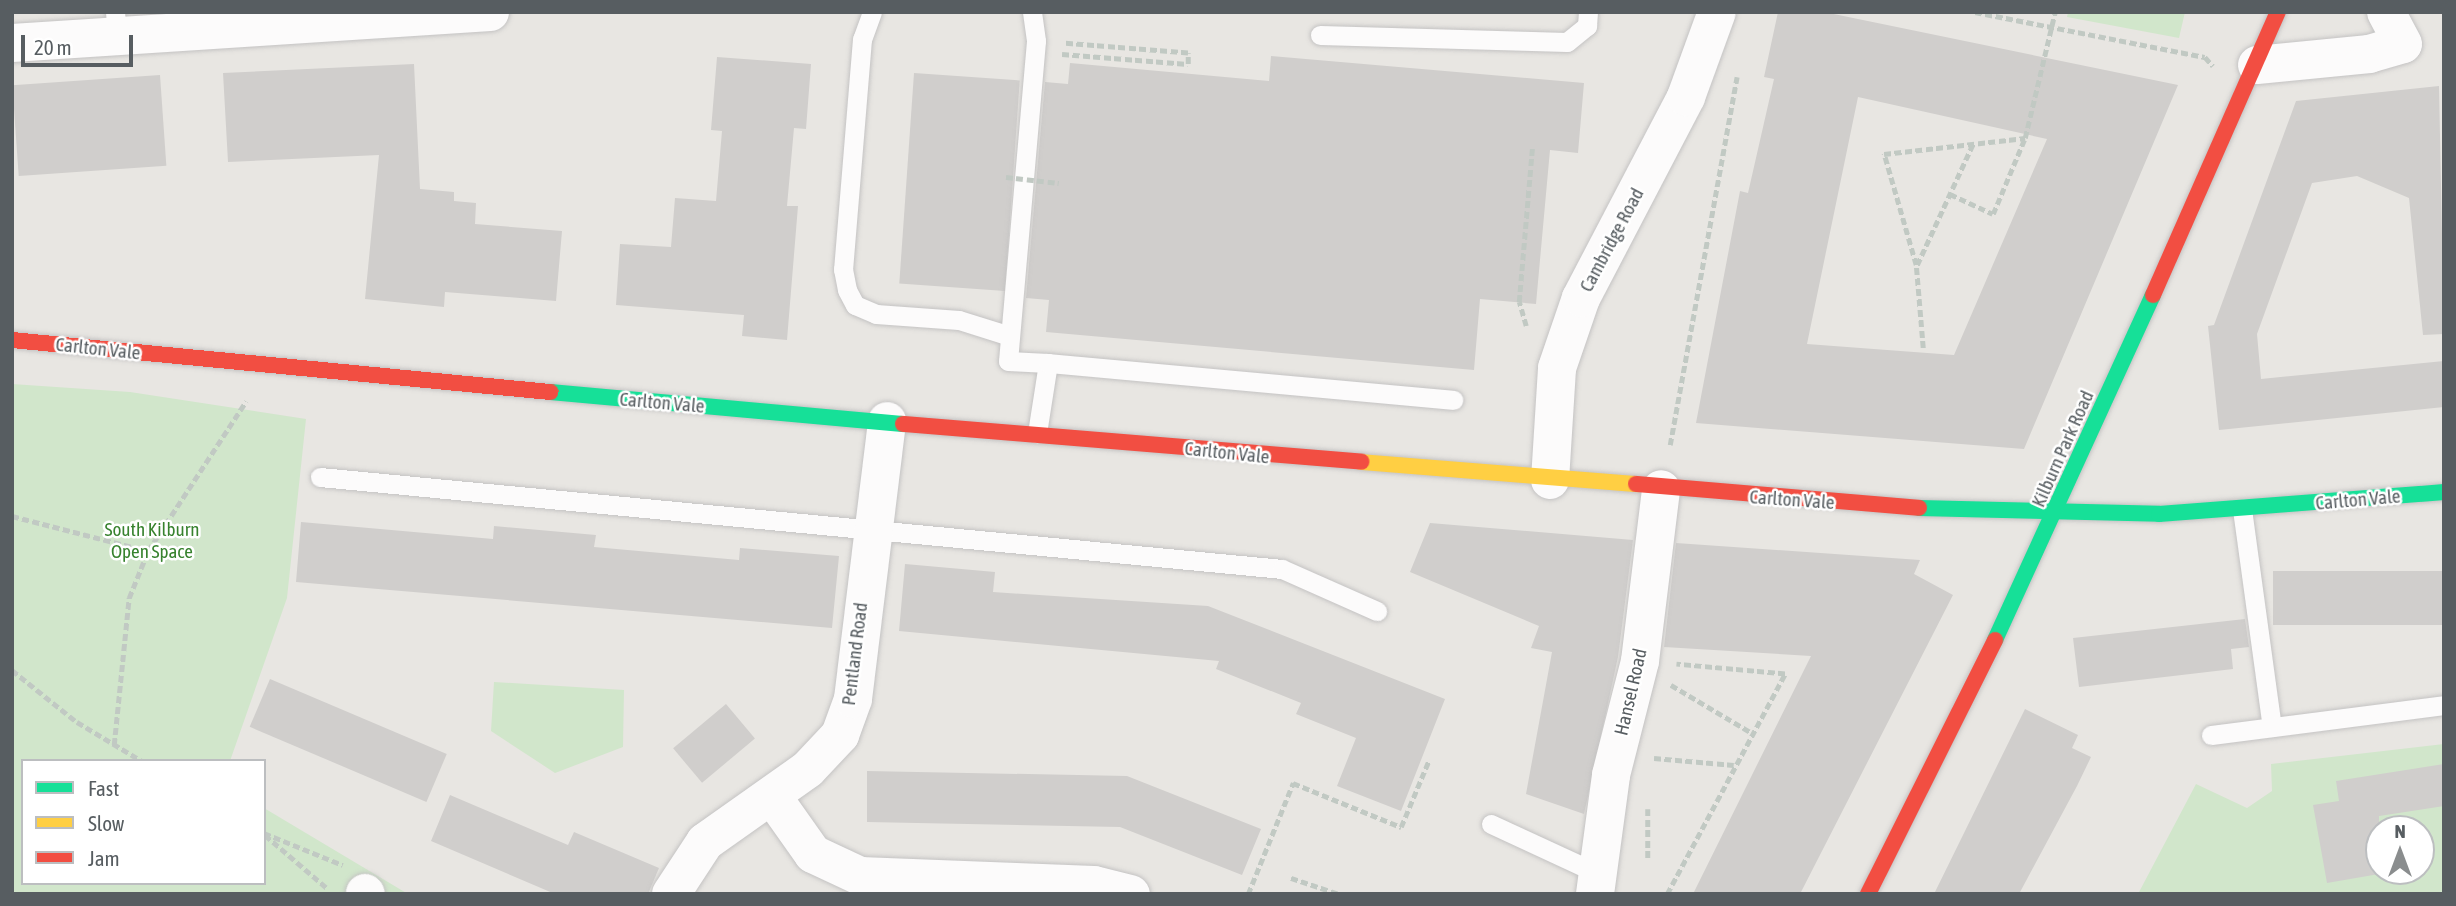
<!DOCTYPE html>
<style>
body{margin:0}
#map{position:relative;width:2456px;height:906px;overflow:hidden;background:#e8e6e2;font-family:"Asap Condensed",sans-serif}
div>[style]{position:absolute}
.green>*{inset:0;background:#d1e6cb}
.building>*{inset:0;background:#d0cecc;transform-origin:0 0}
.path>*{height:4.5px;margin-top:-2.25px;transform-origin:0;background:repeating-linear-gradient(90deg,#c1c9c3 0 7px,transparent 0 10.5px)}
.roads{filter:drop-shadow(0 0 2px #c4c3c3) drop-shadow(0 0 2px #c4c3c3)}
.lane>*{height:19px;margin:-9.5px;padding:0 9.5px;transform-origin:9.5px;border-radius:9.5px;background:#fcfbfb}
.street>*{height:38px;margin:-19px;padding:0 19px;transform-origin:19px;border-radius:19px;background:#fcfbfb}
.fast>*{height:16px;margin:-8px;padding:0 8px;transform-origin:8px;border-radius:8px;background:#16e098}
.slow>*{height:16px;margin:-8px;padding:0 8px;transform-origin:8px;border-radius:8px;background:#ffcf43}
.jam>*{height:16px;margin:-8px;padding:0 8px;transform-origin:8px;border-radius:8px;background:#f24e42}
.path-bridge>*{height:4.5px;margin-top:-2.25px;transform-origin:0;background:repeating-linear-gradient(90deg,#c1c9c3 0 7px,transparent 0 10.5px)}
span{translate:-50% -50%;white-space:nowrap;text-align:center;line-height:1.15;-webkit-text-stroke:5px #fff;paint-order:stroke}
.street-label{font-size:19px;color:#575d61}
.park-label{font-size:19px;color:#37822e}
.frame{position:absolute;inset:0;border:14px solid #575d61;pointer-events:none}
.legend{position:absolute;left:21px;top:759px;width:245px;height:126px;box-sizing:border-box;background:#fff;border:2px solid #bcbec0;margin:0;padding:9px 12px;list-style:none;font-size:21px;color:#575d61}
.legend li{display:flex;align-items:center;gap:14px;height:35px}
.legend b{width:35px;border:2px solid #bcbec0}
.north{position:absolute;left:2365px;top:815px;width:70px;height:70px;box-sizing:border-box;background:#fff;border:2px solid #bcbec0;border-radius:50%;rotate:0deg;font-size:19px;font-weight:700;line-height:28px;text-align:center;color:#575d61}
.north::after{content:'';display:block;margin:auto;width:24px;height:32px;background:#8a8d8e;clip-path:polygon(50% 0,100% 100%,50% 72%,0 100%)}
.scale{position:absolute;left:21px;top:35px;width:112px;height:32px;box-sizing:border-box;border:4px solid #575d61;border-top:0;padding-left:9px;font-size:21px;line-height:24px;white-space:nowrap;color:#575d61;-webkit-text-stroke:5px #fff;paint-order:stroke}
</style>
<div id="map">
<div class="green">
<div style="clip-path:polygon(2068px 12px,2185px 12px,2179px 38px,2067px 17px)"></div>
<div style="clip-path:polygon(12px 384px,130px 392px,306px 419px,287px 598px,230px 761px,23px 761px,23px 883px,264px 883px,264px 808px,408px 894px,12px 894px)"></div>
<div style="clip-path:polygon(494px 682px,624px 690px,623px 747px,555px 773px,491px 731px)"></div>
<div style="clip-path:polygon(evenodd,2444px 744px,2444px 894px,2138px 894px,2196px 784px,2247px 808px,2272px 791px,2271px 764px,2444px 744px,2379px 829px,2421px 829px,2421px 871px,2379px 871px,2379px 829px)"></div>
</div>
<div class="building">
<div style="clip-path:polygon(evenodd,1778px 12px,1824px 12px,2178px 85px,2024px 449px,1696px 423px,1740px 191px,1748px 193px,1774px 79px,1764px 77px,1778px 12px,1858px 97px,2047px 139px,1954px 355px,1807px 344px,1858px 97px)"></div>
<div style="clip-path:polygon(1271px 56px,1584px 83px,1578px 153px,1550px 150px,1536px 304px,1480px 299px,1474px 370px,1046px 332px,1049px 300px,1026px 298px,1045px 82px,1068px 84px,1070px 63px,1269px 81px)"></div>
<div style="clip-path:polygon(717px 57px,811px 64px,806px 129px,794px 128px,787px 206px,798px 206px,787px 340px,742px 336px,744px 315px,616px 305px,620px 244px,671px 247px,675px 198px,716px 201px,722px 131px,711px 130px)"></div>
<div style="clip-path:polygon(414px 64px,420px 189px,454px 192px,454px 201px,476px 203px,475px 224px,562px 231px,556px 301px,445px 292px,444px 307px,365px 299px,379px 155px,228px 162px,223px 73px)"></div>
<div style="left:914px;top:73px;width:106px;height:211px;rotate:4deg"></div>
<div style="left:160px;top:75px;width:91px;height:148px;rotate:86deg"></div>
<div style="clip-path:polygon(2439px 86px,2444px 334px,2423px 335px,2409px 198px,2357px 176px,2312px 183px,2257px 334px,2261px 379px,2444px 361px,2444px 407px,2219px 430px,2208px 326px,2214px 325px,2296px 101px)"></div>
<div style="clip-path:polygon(301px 522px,493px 539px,494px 526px,596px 535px,594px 547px,739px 560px,740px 548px,839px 556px,832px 628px,296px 582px)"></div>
<div style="clip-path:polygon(1430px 523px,1633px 540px,1618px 657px,1584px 814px,1526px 794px,1552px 652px,1531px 648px,1539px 626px,1410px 572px)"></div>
<div style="clip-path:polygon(1676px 543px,1920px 560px,1914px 574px,1953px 595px,1800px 894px,1693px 894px,1811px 656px,1664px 647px)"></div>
<div style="clip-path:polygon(905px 564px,995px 572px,993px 592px,1208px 606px,1445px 699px,1401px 811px,1337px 786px,1356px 738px,1296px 714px,1301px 703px,1216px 669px,1219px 661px,899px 631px)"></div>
<div style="left:2444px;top:571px;width:54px;height:171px;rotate:90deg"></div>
<div style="clip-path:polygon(2245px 619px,2249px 647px,2231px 649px,2233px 669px,2079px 687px,2073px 638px)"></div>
<div style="left:270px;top:679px;width:192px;height:52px;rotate:23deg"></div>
<div style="left:726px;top:704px;width:45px;height:69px;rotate:50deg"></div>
<div style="clip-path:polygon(2025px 709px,2078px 735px,2072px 748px,2091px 757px,2077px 786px,2019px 894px,1934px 894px)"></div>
<div style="clip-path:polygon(2444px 764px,2444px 806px,2379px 816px,2379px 874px,2327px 883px,2313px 805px,2339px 801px,2336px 781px)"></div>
<div style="clip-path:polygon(867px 771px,1127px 776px,1261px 829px,1242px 875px,1120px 827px,867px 822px)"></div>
<div style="clip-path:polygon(450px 795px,568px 845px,574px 832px,659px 868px,648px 894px,555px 894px,431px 841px)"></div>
</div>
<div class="path">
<div style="left:1975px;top:12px;width:234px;rotate:11.1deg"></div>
<div style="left:2205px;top:57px;width:12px;rotate:48deg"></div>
<div style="left:1062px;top:54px;width:126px;rotate:4.5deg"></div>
<div style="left:1188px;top:64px;width:11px;rotate:-90deg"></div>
<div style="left:1188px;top:53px;width:123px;rotate:-175.4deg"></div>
<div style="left:1950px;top:194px;width:47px;rotate:24.9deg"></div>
<div style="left:1993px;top:214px;width:82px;rotate:-67.2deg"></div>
<div style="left:1917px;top:265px;width:133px;rotate:-65.2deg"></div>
<div style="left:1526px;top:326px;width:25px;rotate:-106deg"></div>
<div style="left:1519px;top:302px;width:154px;rotate:-85.1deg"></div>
<div style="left:1923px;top:348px;width:83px;rotate:-94.8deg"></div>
<div style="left:1916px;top:265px;width:116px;rotate:-106.1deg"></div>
<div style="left:1884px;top:154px;width:142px;rotate:-6.5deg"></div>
<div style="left:2025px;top:138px;width:130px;rotate:-76.6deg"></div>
<div style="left:1670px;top:445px;width:374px;rotate:-79.7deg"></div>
<div style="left:12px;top:516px;width:140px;rotate:14.4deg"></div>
<div style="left:12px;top:670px;width:83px;rotate:38.7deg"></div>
<div style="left:77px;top:722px;width:76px;rotate:31deg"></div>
<div style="left:1671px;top:685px;width:94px;rotate:30.7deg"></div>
<div style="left:114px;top:745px;width:148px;rotate:-84.2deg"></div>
<div style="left:129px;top:598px;width:51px;rotate:-68deg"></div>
<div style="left:148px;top:551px;width:179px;rotate:-56.8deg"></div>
<div style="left:1654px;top:758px;width:80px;rotate:5deg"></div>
<div style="left:1648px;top:809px;width:51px;rotate:90deg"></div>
<div style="left:264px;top:833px;width:85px;rotate:22.1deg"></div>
<div style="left:265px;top:835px;width:83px;rotate:40.6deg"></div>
<div style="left:1291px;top:878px;width:51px;rotate:18.4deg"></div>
<div style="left:1248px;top:894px;width:120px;rotate:-67.9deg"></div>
<div style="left:1293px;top:783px;width:117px;rotate:22.2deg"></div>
<div style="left:1401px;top:827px;width:73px;rotate:-67.3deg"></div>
<div style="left:1667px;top:894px;width:250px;rotate:-61.8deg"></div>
<div style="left:1785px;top:674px;width:109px;rotate:-174.8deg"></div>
</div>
<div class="roads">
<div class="lane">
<div style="left:115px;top:12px;width:25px;rotate:85deg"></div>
<div style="left:872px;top:12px;width:29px;rotate:110deg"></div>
<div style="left:862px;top:39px;width:231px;rotate:94.7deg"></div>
<div style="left:843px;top:269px;width:21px;rotate:79deg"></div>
<div style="left:847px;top:290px;width:17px;rotate:62deg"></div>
<div style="left:855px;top:305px;width:23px;rotate:23deg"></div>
<div style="left:876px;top:314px;width:83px;rotate:4.1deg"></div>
<div style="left:959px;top:320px;width:53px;rotate:17.4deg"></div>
<div style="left:1032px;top:12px;width:29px;rotate:82deg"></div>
<div style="left:1036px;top:41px;width:321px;rotate:95deg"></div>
<div style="left:1008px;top:361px;width:40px;rotate:2.9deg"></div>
<div style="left:1048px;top:363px;width:71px;rotate:98.9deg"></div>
<div style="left:1320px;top:35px;width:247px;rotate:1.6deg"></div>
<div style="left:1567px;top:42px;width:26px;rotate:-39deg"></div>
<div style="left:1587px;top:26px;width:14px;rotate:-86deg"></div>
<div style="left:1048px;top:363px;width:407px;rotate:5.2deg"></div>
<div style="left:320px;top:477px;width:966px;rotate:5.46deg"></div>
<div style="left:1282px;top:569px;width:104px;rotate:23.9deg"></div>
<div style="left:2242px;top:509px;width:220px;rotate:82.2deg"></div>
<div style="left:2211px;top:735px;width:235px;rotate:-7.3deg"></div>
<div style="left:1491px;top:824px;width:117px;rotate:24.8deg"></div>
</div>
<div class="street">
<div style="left:12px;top:43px;width:479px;rotate:-3.7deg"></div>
<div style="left:2257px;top:65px;width:113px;rotate:-5.6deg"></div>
<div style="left:2369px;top:54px;width:35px;rotate:-16deg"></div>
<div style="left:2403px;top:44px;width:36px;rotate:-118deg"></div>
<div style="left:1550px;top:480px;width:112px;rotate:-86.4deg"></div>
<div style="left:1557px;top:368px;width:74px;rotate:-71.1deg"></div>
<div style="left:1581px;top:298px;width:227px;rotate:-62.4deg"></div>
<div style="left:1686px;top:97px;width:90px;rotate:-70deg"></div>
<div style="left:772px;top:796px;width:71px;rotate:54.7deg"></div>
<div style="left:813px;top:854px;width:52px;rotate:25.1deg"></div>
<div style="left:860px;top:876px;width:234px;rotate:2.2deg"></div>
<div style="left:1094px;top:885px;width:38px;rotate:14deg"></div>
<div style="left:365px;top:893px;width:1px;rotate:45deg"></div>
<div style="left:671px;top:894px;width:62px;rotate:-56.8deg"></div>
<div style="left:705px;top:842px;width:126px;rotate:-35.3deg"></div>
<div style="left:808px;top:769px;width:47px;rotate:-46.7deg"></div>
<div style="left:840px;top:735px;width:38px;rotate:-70deg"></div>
<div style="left:853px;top:699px;width:280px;rotate:-83deg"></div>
<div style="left:1595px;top:894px;width:120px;rotate:-82.3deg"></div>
<div style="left:1611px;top:775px;width:118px;rotate:-75.7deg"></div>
<div style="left:1640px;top:661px;width:173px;rotate:-83deg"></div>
</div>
<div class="fast">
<div style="left:550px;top:392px;width:354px;rotate:5.2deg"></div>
<div style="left:1919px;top:508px;width:240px;rotate:1.4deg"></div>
<div style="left:2159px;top:514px;width:286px;rotate:-4.4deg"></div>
<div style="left:1995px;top:640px;width:379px;rotate:-65.4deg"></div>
</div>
<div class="slow">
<div style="left:1361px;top:462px;width:276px;rotate:4.6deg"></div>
</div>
<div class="jam">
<div style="left:2153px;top:295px;width:309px;rotate:-66.2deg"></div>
<div style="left:12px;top:340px;width:541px;rotate:5.52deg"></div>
<div style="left:903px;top:424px;width:460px;rotate:4.7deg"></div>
<div style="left:1636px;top:484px;width:284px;rotate:4.8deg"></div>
<div style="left:1868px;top:894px;width:284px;rotate:-63.4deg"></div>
</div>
</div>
<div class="path-bridge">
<div style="left:1006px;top:177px;width:53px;rotate:6.5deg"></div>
</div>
<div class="street-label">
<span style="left:1612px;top:240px;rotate:-62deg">Cambridge Road</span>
<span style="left:98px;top:349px;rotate:6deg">Carlton Vale</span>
<span style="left:662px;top:403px;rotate:5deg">Carlton Vale</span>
<span style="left:2063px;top:449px;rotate:-66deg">Kilburn Park Road</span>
<span style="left:1227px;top:453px;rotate:6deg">Carlton Vale</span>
<span style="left:1792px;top:500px;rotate:4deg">Carlton Vale</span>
<span style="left:2358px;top:500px;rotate:-5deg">Carlton Vale</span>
<span style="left:855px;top:654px;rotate:-83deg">Pentland Road</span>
<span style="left:1631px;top:692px;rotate:-77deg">Hansel Road</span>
</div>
<div class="park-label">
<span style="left:152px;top:541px">South Kilburn<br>Open Space</span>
</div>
<div class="frame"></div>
<ul class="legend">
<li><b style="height:9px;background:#16e098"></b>Fast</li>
<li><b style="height:9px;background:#ffcf43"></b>Slow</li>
<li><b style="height:9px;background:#f24e42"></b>Jam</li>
</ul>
<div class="north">N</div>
<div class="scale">20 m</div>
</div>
